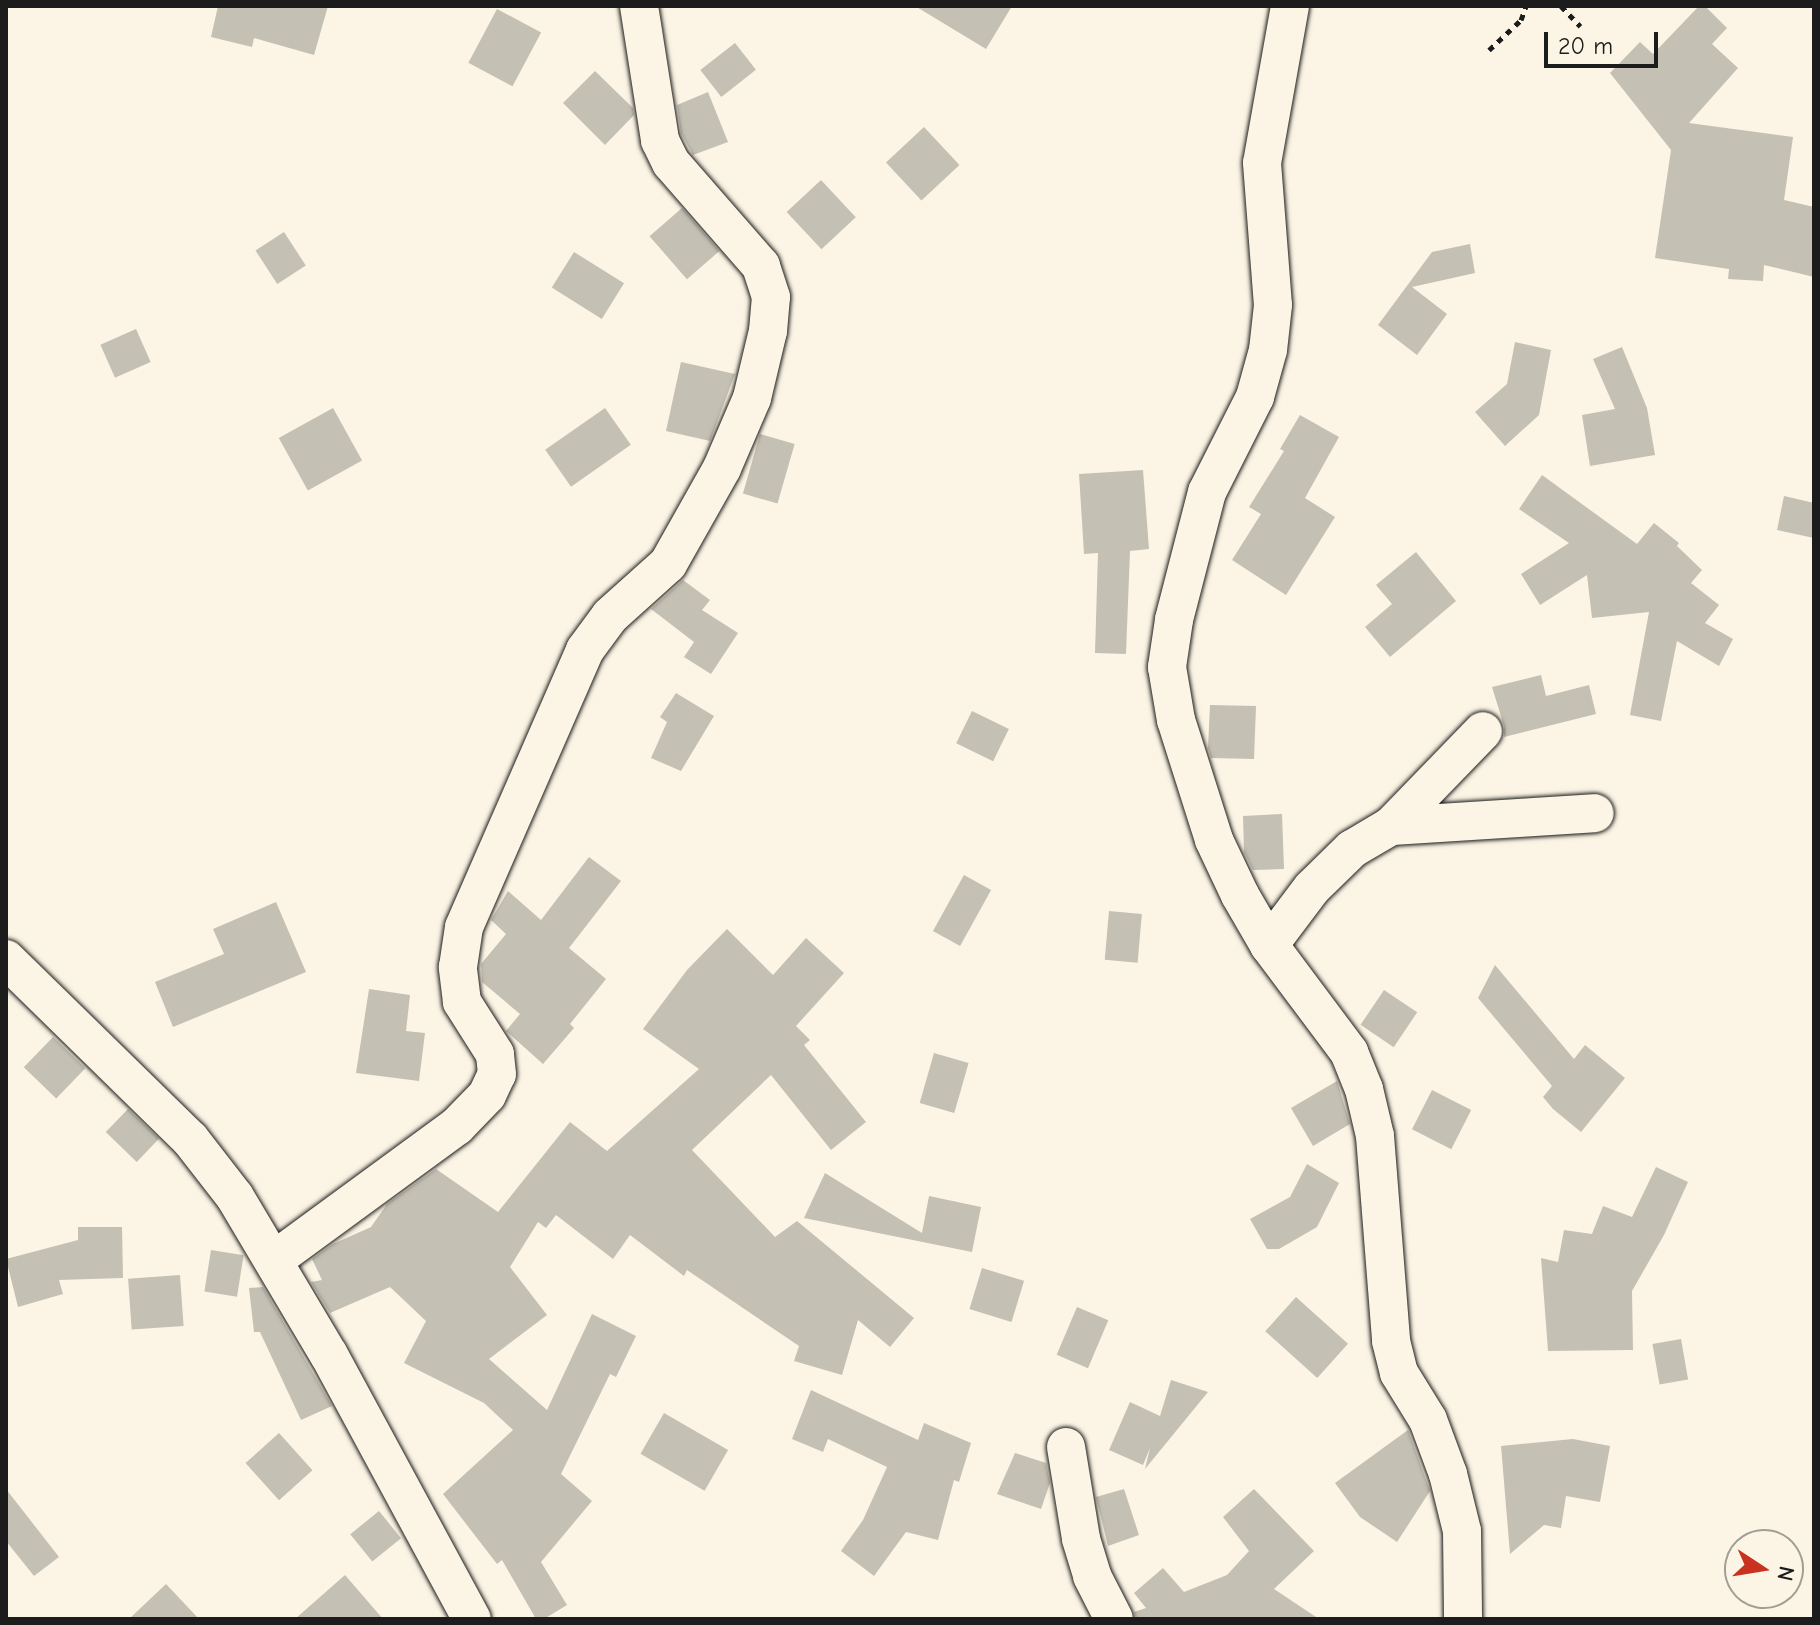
<!DOCTYPE html>
<style>
body{margin:0}
#map{position:relative;width:1820px;height:1625px;overflow:hidden;background:#fcf5e5;font-family:"Comic Neue",sans-serif}
div>[style]{position:absolute}
.building>*{inset:0;background:#c4c0b3;transform-origin:0 0}
.path>*{height:5px;margin-top:-2.5px;transform-origin:0;background:repeating-linear-gradient(90deg,#1c1c1c 0 6px,transparent 0 12px)}
.roads{filter:drop-shadow(0 0 2px #1c1c1c) drop-shadow(0 0 2px #1c1c1c)}
.street>*{height:38px;margin:-19px;padding:0 19px;transform-origin:19px;border-radius:19px;background:#fcf5e5}
span{translate:-50% -50%;white-space:nowrap;text-align:center;line-height:1.15;-webkit-text-stroke:7px #fcf5e5;paint-order:stroke}
.frame{position:absolute;inset:0;border:8px solid #1c1c1c;pointer-events:none}
.north{position:absolute;left:1724px;top:1529px;width:80px;height:80px;box-sizing:border-box;background:#fcf5e5;border:2px solid #a29e95;border-radius:50%;rotate:102deg;font-size:22px;font-weight:700;line-height:32px;text-align:center;color:#1c1c1c}
.north::after{content:'';display:block;margin:auto;width:28px;height:36px;background:#c8321e;clip-path:polygon(50% 0,100% 100%,50% 72%,0 100%)}
.scale{position:absolute;left:1544px;top:32px;width:114px;height:36px;box-sizing:border-box;border:4px solid #1c1c1c;border-top:0;padding-left:10px;font-size:24px;line-height:28px;white-space:nowrap;color:#1c1c1c;-webkit-text-stroke:6px #fcf5e5;paint-order:stroke}
</style>
<div id="map">
<div class="building">
<div style="clip-path:polygon(218px 6px,328px 6px,314px 55px,254px 38px,252px 47px,211px 37px)"></div>
<div style="clip-path:polygon(915px 6px,1012px 6px,986px 49px)"></div>
<div style="clip-path:polygon(1699px 6px,1705px 6px,1727px 28px,1712px 44px,1738px 68px,1689px 123px,1793px 137px,1784px 200px,1814px 207px,1814px 277px,1764px 265px,1763px 281px,1728px 279px,1729px 269px,1655px 258px,1671px 150px,1610px 73px,1640px 42px,1653px 54px)"></div>
<div style="left:497px;top:9px;width:50px;height:61px;rotate:28deg"></div>
<div style="left:735px;top:43px;width:34px;height:44px;rotate:52deg"></div>
<div style="clip-path:polygon(595px 71px,633px 108px,634px 115px,605px 145px,563px 103px)"></div>
<div style="clip-path:polygon(708px 92px,728px 142px,693px 155px,681px 133px,677px 105px)"></div>
<div style="left:924px;top:127px;width:52px;height:52px;rotate:47deg"></div>
<div style="left:821px;top:180px;width:51px;height:47px;rotate:47deg"></div>
<div style="left:682px;top:208px;width:57px;height:43px;rotate:49deg"></div>
<div style="left:284px;top:232px;width:40px;height:34px;rotate:57deg"></div>
<div style="clip-path:polygon(1470px 244px,1475px 273px,1412px 287px,1447px 314px,1417px 355px,1378px 325px,1432px 252px)"></div>
<div style="left:574px;top:252px;width:59px;height:42px;rotate:32deg"></div>
<div style="left:136px;top:329px;width:36px;height:39px;rotate:66deg"></div>
<div style="clip-path:polygon(1515px 342px,1551px 350px,1539px 415px,1505px 446px,1475px 412px,1507px 384px)"></div>
<div style="clip-path:polygon(1622px 347px,1647px 408px,1655px 455px,1590px 466px,1582px 415px,1615px 409px,1593px 359px)"></div>
<div style="clip-path:polygon(681px 362px,735px 374px,710px 441px,666px 431px)"></div>
<div style="left:333px;top:408px;width:60px;height:62px;rotate:61deg"></div>
<div style="left:605px;top:408px;width:45px;height:73px;rotate:55deg"></div>
<div style="clip-path:polygon(1300px 415px,1339px 437px,1305px 498px,1335px 517px,1286px 595px,1232px 560px,1261px 514px,1249px 507px,1284px 451px,1280px 449px)"></div>
<div style="left:760px;top:434px;width:36px;height:62px;rotate:16deg"></div>
<div style="clip-path:polygon(1143px 470px,1149px 549px,1130px 551px,1126px 654px,1095px 653px,1098px 553px,1084px 554px,1079px 474px)"></div>
<div style="clip-path:polygon(1542px 475px,1637px 544px,1654px 523px,1679px 543px,1677px 546px,1702px 570px,1691px 583px,1719px 605px,1705px 623px,1733px 639px,1719px 666px,1677px 641px,1661px 721px,1630px 715px,1649px 612px,1592px 618px,1587px 575px,1540px 605px,1521px 574px,1569px 543px,1519px 509px)"></div>
<div style="clip-path:polygon(1784px 496px,1814px 503px,1814px 538px,1777px 530px)"></div>
<div style="clip-path:polygon(1416px 552px,1456px 601px,1390px 657px,1365px 627px,1392px 604px,1376px 585px)"></div>
<div style="clip-path:polygon(683px 580px,710px 600px,702px 610px,738px 633px,711px 674px,684px 657px,694px 642px,651px 609px)"></div>
<div style="clip-path:polygon(1541px 675px,1546px 696px,1589px 685px,1596px 714px,1504px 737px,1504px 726px,1492px 687px)"></div>
<div style="clip-path:polygon(676px 693px,714px 716px,681px 771px,651px 758px,667px 722px,660px 717px)"></div>
<div style="clip-path:polygon(1210px 705px,1256px 706px,1254px 759px,1211px 758px,1208px 748px)"></div>
<div style="left:972px;top:711px;width:41px;height:36px;rotate:26deg"></div>
<div style="clip-path:polygon(1282px 814px,1284px 869px,1253px 870px,1244px 852px,1243px 816px)"></div>
<div style="clip-path:polygon(589px 857px,621px 881px,569px 948px,606px 979px,570px 1024px,574px 1028px,543px 1064px,506px 1031px,520px 1014px,482px 982px,481px 964px,506px 934px,491px 920px,508px 891px,541px 920px)"></div>
<div style="left:964px;top:875px;width:31px;height:64px;rotate:29deg"></div>
<div style="clip-path:polygon(276px 902px,306px 972px,173px 1027px,155px 982px,224px 954px,213px 929px)"></div>
<div style="left:1109px;top:911px;width:33px;height:49px;rotate:5deg"></div>
<div style="clip-path:polygon(727px 929px,773px 975px,806px 938px,844px 973px,796px 1026px,810px 1040px,804px 1045px,866px 1122px,831px 1150px,771px 1075px,692px 1150px,775px 1237px,797px 1221px,914px 1318px,890px 1347px,858px 1320px,842px 1375px,794px 1361px,799px 1346px,687px 1270px,684px 1276px,630px 1235px,613px 1259px,556px 1215px,546px 1228px,538px 1222px,510px 1267px,547px 1315px,489px 1359px,547px 1410px,592px 1314px,636px 1336px,616px 1377px,610px 1374px,561px 1474px,592px 1501px,541px 1562px,567px 1605px,544px 1619px,536px 1619px,502px 1560px,497px 1564px,443px 1494px,513px 1430px,484px 1403px,404px 1363px,426px 1321px,390px 1287px,330px 1313px,311px 1282px,322px 1280px,312px 1259px,333px 1244px,371px 1227px,387px 1204px,436px 1169px,498px 1212px,570px 1122px,607px 1151px,699px 1069px,643px 1029px,687px 970px)"></div>
<div style="clip-path:polygon(1495px 965px,1574px 1059px,1585px 1045px,1625px 1078px,1581px 1132px,1553px 1109px,1543px 1097px,1552px 1086px,1478px 998px)"></div>
<div style="clip-path:polygon(369px 989px,410px 995px,406px 1031px,425px 1033px,419px 1081px,356px 1073px)"></div>
<div style="left:1384px;top:990px;width:40px;height:42px;rotate:34deg"></div>
<div style="left:53px;top:1037px;width:45px;height:42px;rotate:44deg"></div>
<div style="left:934px;top:1053px;width:36px;height:52px;rotate:16deg"></div>
<div style="clip-path:polygon(1337px 1081px,1350px 1124px,1313px 1146px,1291px 1108px)"></div>
<div style="left:1432px;top:1090px;width:44px;height:44px;rotate:27deg"></div>
<div style="left:128px;top:1109px;width:43px;height:32px;rotate:44deg"></div>
<div style="clip-path:polygon(1307px 1164px,1339px 1183px,1317px 1227px,1279px 1249px,1267px 1249px,1250px 1219px,1290px 1197px)"></div>
<div style="clip-path:polygon(1656px 1167px,1688px 1182px,1664px 1235px,1632px 1291px,1633px 1350px,1548px 1351px,1541px 1258px,1558px 1262px,1564px 1230px,1592px 1234px,1603px 1206px,1632px 1217px)"></div>
<div style="clip-path:polygon(825px 1173px,922px 1233px,929px 1196px,981px 1207px,972px 1252px,804px 1218px)"></div>
<div style="clip-path:polygon(78px 1227px,122px 1227px,123px 1278px,59px 1280px,63px 1294px,18px 1307px,6px 1259px,78px 1240px)"></div>
<div style="left:211px;top:1250px;width:33px;height:42px;rotate:9deg"></div>
<div style="left:982px;top:1268px;width:44px;height:43px;rotate:17deg"></div>
<div style="left:180px;top:1275px;width:51px;height:52px;rotate:86deg"></div>
<div style="clip-path:polygon(263px 1287px,332px 1406px,301px 1420px,260px 1332px,254px 1332px,249px 1288px)"></div>
<div style="left:1296px;top:1297px;width:70px;height:46px;rotate:42deg"></div>
<div style="left:1077px;top:1307px;width:34px;height:52px;rotate:23deg"></div>
<div style="left:1681px;top:1339px;width:41px;height:29px;rotate:80deg"></div>
<div style="clip-path:polygon(1171px 1380px,1208px 1392px,1145px 1469px,1150px 1448px,1143px 1465px,1109px 1450px,1130px 1402px,1160px 1416px)"></div>
<div style="clip-path:polygon(811px 1390px,918px 1440px,924px 1423px,971px 1443px,959px 1482px,954px 1480px,938px 1540px,906px 1532px,874px 1576px,841px 1551px,863px 1520px,887px 1467px,828px 1439px,823px 1452px,792px 1439px)"></div>
<div style="left:664px;top:1413px;width:74px;height:47px;rotate:30deg"></div>
<div style="clip-path:polygon(1408px 1430px,1430px 1491px,1397px 1542px,1360px 1517px,1335px 1483px)"></div>
<div style="left:279px;top:1433px;width:50px;height:45px;rotate:48deg"></div>
<div style="clip-path:polygon(1573px 1439px,1610px 1446px,1600px 1502px,1566px 1496px,1561px 1528px,1544px 1525px,1510px 1554px,1501px 1446px)"></div>
<div style="clip-path:polygon(1015px 1453px,1046px 1463px,1050px 1483px,1041px 1509px,997px 1494px)"></div>
<div style="clip-path:polygon(6px 1489px,59px 1557px,34px 1576px,6px 1541px)"></div>
<div style="clip-path:polygon(1124px 1489px,1139px 1535px,1108px 1546px,1096px 1497px)"></div>
<div style="clip-path:polygon(1254px 1489px,1314px 1551px,1274px 1589px,1319px 1619px,1136px 1619px,1134px 1612px,1146px 1608px,1134px 1593px,1163px 1568px,1184px 1592px,1227px 1575px,1249px 1551px,1223px 1517px)"></div>
<div style="left:379px;top:1511px;width:35px;height:37px;rotate:51deg"></div>
<div style="clip-path:polygon(345px 1575px,383px 1619px,295px 1619px)"></div>
<div style="clip-path:polygon(166px 1584px,199px 1619px,129px 1619px)"></div>
</div>
<div class="path">
<div style="left:1561px;top:6px;width:28px;rotate:46deg"></div>
<div style="left:1489px;top:50px;width:44px;rotate:-43.2deg"></div>
<div style="left:1521px;top:20px;width:15px;rotate:-70deg"></div>
</div>
<div class="roads">
<div class="street">
<div style="left:1290px;top:6px;width:159px;rotate:100.1deg"></div>
<div style="left:1262px;top:163px;width:142px;rotate:85.6deg"></div>
<div style="left:1273px;top:305px;width:45px;rotate:96.3deg"></div>
<div style="left:1268px;top:350px;width:49px;rotate:105.5deg"></div>
<div style="left:1255px;top:397px;width:106px;rotate:116.8deg"></div>
<div style="left:1207px;top:492px;width:132px;rotate:104.5deg"></div>
<div style="left:1174px;top:620px;width:48px;rotate:98.5deg"></div>
<div style="left:1167px;top:667px;width:54px;rotate:80.4deg"></div>
<div style="left:1176px;top:720px;width:126px;rotate:72.4deg"></div>
<div style="left:1214px;top:840px;width:61px;rotate:64.7deg"></div>
<div style="left:1240px;top:895px;width:58px;rotate:59.9deg"></div>
<div style="left:1269px;top:945px;width:134px;rotate:53.2deg"></div>
<div style="left:1349px;top:1052px;width:40px;rotate:68deg"></div>
<div style="left:1364px;top:1089px;width:48px;rotate:76.8deg"></div>
<div style="left:1375px;top:1136px;width:206px;rotate:85.5deg"></div>
<div style="left:1391px;top:1341px;width:33px;rotate:76deg"></div>
<div style="left:1399px;top:1373px;width:55px;rotate:58.3deg"></div>
<div style="left:1428px;top:1420px;width:58px;rotate:69.7deg"></div>
<div style="left:1448px;top:1474px;width:59px;rotate:76.2deg"></div>
<div style="left:1462px;top:1531px;width:88px;rotate:89.3deg"></div>
<div style="left:1391px;top:826px;width:204px;rotate:-3.6deg"></div>
<div style="left:1269px;top:945px;width:71px;rotate:-53deg"></div>
<div style="left:1312px;top:888px;width:56px;rotate:-44.3deg"></div>
<div style="left:1352px;top:849px;width:45px;rotate:-30.5deg"></div>
<div style="left:1391px;top:826px;width:132px;rotate:-45.9deg"></div>
<div style="left:6px;top:959px;width:257px;rotate:44.4deg"></div>
<div style="left:190px;top:1139px;width:73px;rotate:52.2deg"></div>
<div style="left:235px;top:1197px;width:184px;rotate:59.3deg"></div>
<div style="left:329px;top:1355px;width:300px;rotate:61.6deg"></div>
<div style="left:274px;top:1260px;width:227px;rotate:-36.2deg"></div>
<div style="left:457px;top:1126px;width:43px;rotate:-45.9deg"></div>
<div style="left:487px;top:1095px;width:23px;rotate:-65deg"></div>
<div style="left:497px;top:1074px;width:20px;rotate:-96deg"></div>
<div style="left:495px;top:1054px;width:62px;rotate:-122.4deg"></div>
<div style="left:462px;top:1002px;width:35px;rotate:-97deg"></div>
<div style="left:458px;top:967px;width:40px;rotate:-81.5deg"></div>
<div style="left:464px;top:927px;width:302px;rotate:-66.4deg"></div>
<div style="left:585px;top:650px;width:42px;rotate:-53.7deg"></div>
<div style="left:610px;top:616px;width:78px;rotate:-41.9deg"></div>
<div style="left:668px;top:564px;width:110px;rotate:-60.6deg"></div>
<div style="left:722px;top:468px;width:76px;rotate:-66.8deg"></div>
<div style="left:752px;top:398px;width:69px;rotate:-76.6deg"></div>
<div style="left:768px;top:331px;width:34px;rotate:-85deg"></div>
<div style="left:771px;top:297px;width:33px;rotate:-108deg"></div>
<div style="left:761px;top:266px;width:137px;rotate:-131.1deg"></div>
<div style="left:671px;top:163px;width:25px;rotate:-116deg"></div>
<div style="left:660px;top:140px;width:136px;rotate:-98.9deg"></div>
<div style="left:1066px;top:1447px;width:93px;rotate:80.7deg"></div>
<div style="left:1081px;top:1539px;width:39px;rotate:73deg"></div>
<div style="left:1092px;top:1576px;width:48px;rotate:62.9deg"></div>
</div>
</div>
<div class="frame"></div>
<div class="north">N</div>
<div class="scale">20 m</div>
</div>
